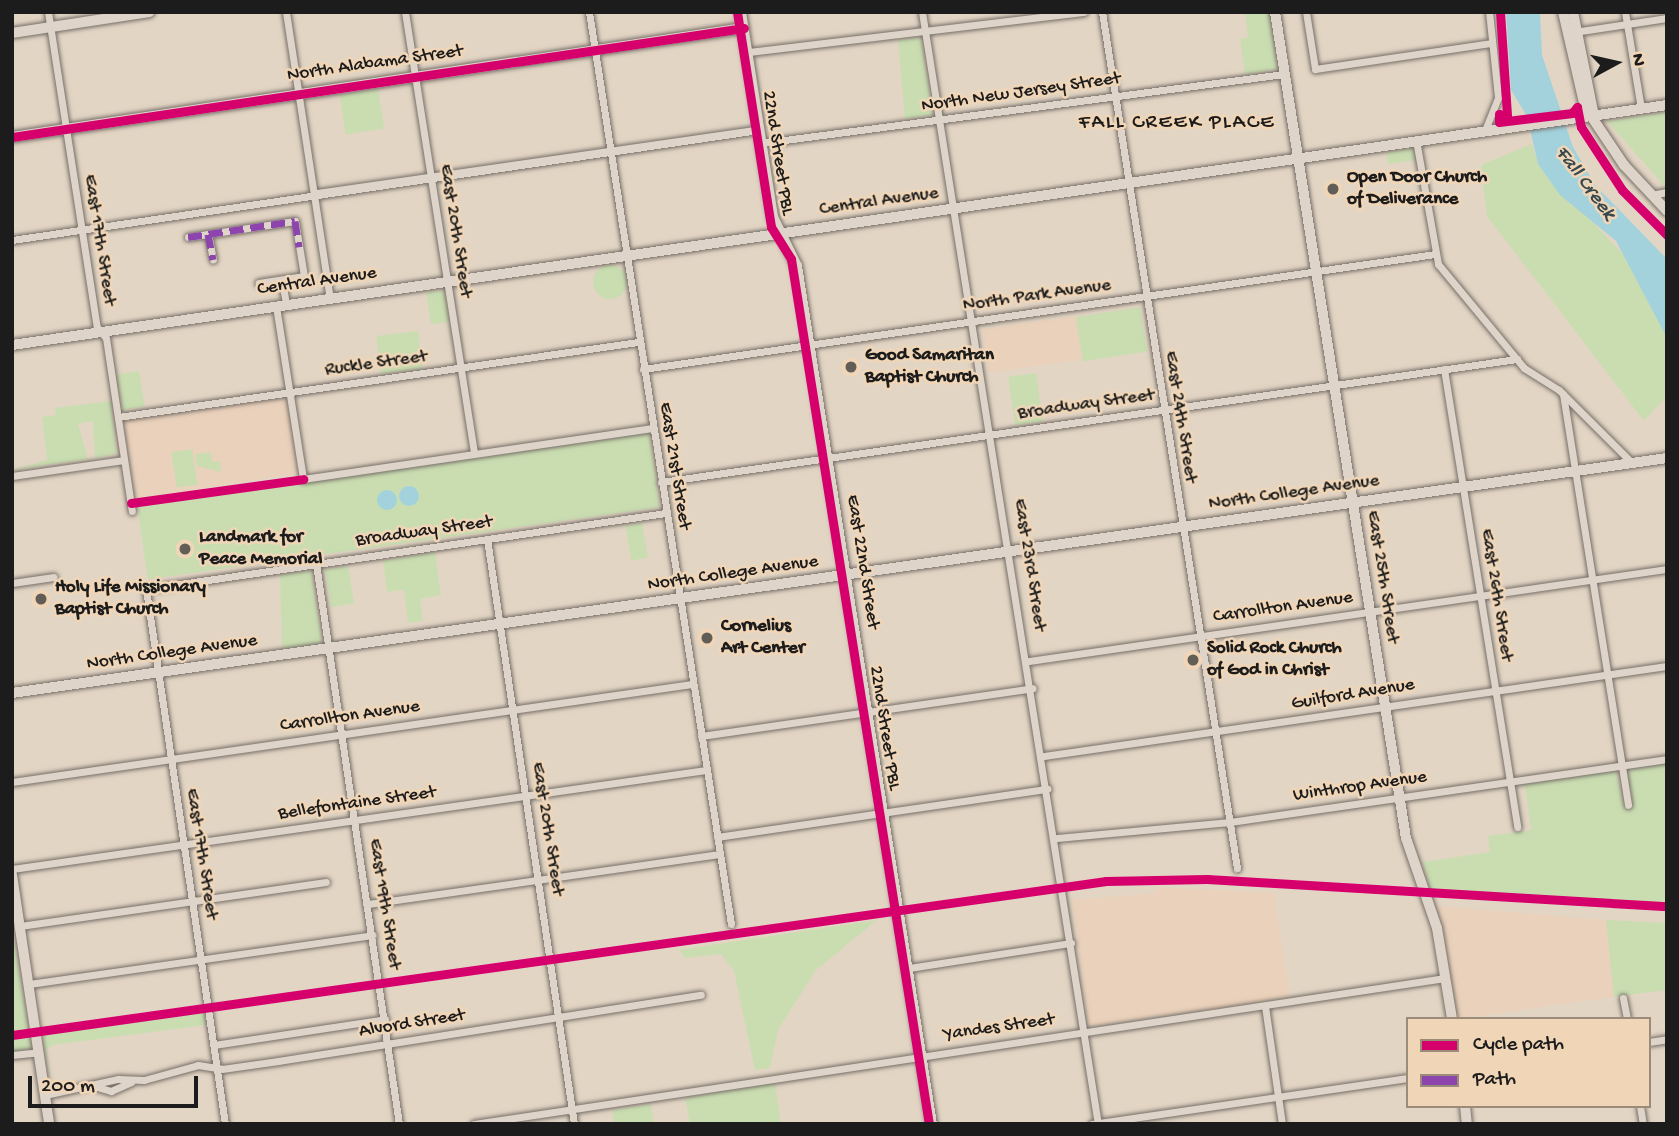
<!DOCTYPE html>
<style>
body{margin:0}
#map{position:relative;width:1679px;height:1136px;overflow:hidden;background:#e3d5c4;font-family:"Gochi Hand",sans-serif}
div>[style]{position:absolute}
.built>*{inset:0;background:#ead1bb;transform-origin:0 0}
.green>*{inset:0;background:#caddb1;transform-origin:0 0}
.round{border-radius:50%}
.water>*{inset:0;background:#a3d2dd}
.roads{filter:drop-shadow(0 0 2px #766f68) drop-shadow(0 0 2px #766f68)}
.street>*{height:7px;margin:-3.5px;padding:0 3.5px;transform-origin:3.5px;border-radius:3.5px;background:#ded4c9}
.secondary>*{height:10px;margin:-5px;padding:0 5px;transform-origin:5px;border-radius:5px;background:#ded4c9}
.quiet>*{height:7px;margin-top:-3.5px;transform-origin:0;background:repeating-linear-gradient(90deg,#8e44ad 0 14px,transparent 0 21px)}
.cycleway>*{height:9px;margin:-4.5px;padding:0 4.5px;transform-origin:4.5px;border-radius:4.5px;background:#d6006c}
.dots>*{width:19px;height:19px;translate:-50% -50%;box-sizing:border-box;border:4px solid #f0d6b7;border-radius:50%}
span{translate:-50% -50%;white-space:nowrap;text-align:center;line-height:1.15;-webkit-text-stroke:5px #f0d6b7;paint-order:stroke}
.street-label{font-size:19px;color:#1c1c1c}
.poi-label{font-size:19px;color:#1c1c1c;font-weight:700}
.left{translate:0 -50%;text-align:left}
.neighbourhood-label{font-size:21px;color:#1c1c1c;letter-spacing:2px}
.water-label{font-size:21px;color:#37494f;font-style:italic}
.frame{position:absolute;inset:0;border:14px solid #1c1c1c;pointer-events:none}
.legend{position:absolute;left:1406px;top:1017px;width:245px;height:91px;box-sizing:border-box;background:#f0d6b7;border:2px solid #9b8c79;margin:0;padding:9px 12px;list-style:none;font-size:21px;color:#1c1c1c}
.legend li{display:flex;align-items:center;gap:14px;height:35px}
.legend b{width:35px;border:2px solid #9b8c79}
.north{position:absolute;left:1581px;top:28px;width:70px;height:70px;-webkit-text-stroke:5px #f0d6b7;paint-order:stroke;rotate:82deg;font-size:19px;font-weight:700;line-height:28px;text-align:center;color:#1c1c1c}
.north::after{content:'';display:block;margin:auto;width:24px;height:32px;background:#1c1c1c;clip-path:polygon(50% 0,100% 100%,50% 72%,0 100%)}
.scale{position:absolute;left:28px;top:1076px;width:170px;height:32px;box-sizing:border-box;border:4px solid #1c1c1c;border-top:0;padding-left:9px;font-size:21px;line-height:24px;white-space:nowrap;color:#1c1c1c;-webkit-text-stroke:5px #f0d6b7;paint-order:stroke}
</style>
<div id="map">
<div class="built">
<div style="left:1076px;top:316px;width:44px;height:94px;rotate:82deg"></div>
<div style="left:286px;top:395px;width:79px;height:164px;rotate:81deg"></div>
<div style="clip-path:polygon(1156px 887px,1274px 893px,1290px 998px,1089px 1026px,1072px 900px,1157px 893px)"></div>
<div style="clip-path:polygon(1434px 906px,1606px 920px,1614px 997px,1456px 1019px)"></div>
</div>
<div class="green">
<div style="clip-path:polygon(1245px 12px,1270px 12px,1278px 69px,1245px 74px,1240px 39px,1248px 38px)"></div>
<div style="clip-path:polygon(921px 38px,933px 115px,905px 119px,898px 40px)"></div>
<div style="left:378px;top:89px;width:40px;height:39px;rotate:81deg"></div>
<div style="clip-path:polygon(1667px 112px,1667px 189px,1607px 121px)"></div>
<div style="clip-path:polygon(1532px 144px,1538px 164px,1634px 266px,1667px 338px,1667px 396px,1644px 421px,1487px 216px,1481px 165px)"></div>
<div style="left:1414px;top:148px;width:12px;height:28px;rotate:81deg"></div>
<div class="round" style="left:593px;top:265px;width:34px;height:34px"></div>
<div style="left:444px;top:290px;width:32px;height:18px;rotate:81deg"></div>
<div style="left:1140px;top:307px;width:45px;height:65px;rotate:81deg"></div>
<div style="left:418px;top:331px;width:38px;height:42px;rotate:83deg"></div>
<div style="left:139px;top:371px;width:36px;height:22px;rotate:81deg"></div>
<div style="left:1036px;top:373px;width:49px;height:28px;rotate:82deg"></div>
<div style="clip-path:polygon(111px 401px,116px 454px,95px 458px,93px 421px,78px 424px,88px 459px,12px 470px,47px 460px,42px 417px,56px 415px,55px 408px)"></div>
<div style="left:649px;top:432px;width:76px;height:517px;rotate:82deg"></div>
<div style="left:192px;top:449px;width:36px;height:21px;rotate:81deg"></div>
<div style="clip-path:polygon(211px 452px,212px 462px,220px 461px,221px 472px,197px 466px,196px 454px)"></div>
<div style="left:642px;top:523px;width:35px;height:17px;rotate:80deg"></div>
<div style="clip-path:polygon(435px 552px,441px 595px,420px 599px,423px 621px,408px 623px,404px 590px,387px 592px,383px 561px)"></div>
<div style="left:348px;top:566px;width:38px;height:23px;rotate:81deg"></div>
<div style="clip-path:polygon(311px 570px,322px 643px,282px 649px,280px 575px)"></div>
<div style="clip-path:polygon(1667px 762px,1667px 904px,1430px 890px,1423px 862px,1490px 852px,1488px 836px,1531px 830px,1525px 786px,1514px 784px,1615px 769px,1625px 806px,1633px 805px,1626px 769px)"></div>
<div style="clip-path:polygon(877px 920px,816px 970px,778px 1030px,770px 1068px,755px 1070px,734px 971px,721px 954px,685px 958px,679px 950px)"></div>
<div style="clip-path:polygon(1606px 920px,1667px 923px,1667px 990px,1614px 997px)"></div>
<div style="clip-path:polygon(12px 926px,28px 1029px,12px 1031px)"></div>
<div style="clip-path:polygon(203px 1011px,206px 1025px,53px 1045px,47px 1049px,51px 1083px,43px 1033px)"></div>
<div style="clip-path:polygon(31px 1037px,32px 1049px,12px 1052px,12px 1039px)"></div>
<div style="clip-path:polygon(775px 1081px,781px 1124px,690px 1124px,685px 1098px)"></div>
<div style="clip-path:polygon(651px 1104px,654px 1124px,614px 1124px,612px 1110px)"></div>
</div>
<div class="water">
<div style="clip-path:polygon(1506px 12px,1540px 12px,1542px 55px,1573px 147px,1595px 185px,1667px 259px,1667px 338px,1616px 241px,1560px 195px,1538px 164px,1527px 116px,1511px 90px)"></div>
<div class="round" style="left:399px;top:486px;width:20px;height:20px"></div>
<div class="round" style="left:377px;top:490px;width:20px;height:20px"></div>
</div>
<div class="roads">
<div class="street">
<div style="left:48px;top:12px;width:319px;rotate:81.2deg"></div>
<div style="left:97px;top:327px;width:14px;rotate:51deg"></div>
<div style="left:106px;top:338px;width:175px;rotate:81.5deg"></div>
<div style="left:286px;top:12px;width:289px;rotate:81.3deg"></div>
<div style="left:405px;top:12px;width:447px;rotate:81.1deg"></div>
<div style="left:589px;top:12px;width:923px;rotate:81.15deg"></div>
<div style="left:922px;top:12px;width:1126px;rotate:81.01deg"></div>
<div style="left:1102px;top:12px;width:867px;rotate:81.04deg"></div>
<div style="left:1306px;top:12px;width:58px;rotate:81deg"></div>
<div style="left:1315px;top:69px;width:179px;rotate:-8.4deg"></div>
<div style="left:1625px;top:12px;width:98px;rotate:80.6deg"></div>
<div style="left:1574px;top:32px;width:94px;rotate:-8.6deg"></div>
<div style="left:748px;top:52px;width:338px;rotate:-6.8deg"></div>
<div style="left:1485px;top:130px;width:35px;rotate:-68deg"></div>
<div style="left:1498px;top:97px;width:85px;rotate:-96deg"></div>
<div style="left:1416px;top:140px;width:126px;rotate:79.9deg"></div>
<div style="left:1438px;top:264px;width:135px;rotate:50.4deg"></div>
<div style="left:1524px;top:368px;width:41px;rotate:32.2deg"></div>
<div style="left:1559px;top:390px;width:103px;rotate:45deg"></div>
<div style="left:762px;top:143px;width:527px;rotate:-7.53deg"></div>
<div style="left:317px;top:193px;width:442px;rotate:-8.2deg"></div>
<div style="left:1651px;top:195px;width:16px;rotate:-11deg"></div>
<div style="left:208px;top:234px;width:26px;rotate:79deg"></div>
<div style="left:188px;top:237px;width:108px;rotate:-8.5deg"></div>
<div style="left:295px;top:221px;width:56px;rotate:80.7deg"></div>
<div style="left:304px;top:276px;width:46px;rotate:171.2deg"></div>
<div style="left:12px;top:240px;width:755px;rotate:-8.38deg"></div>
<div style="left:282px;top:281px;width:23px;rotate:80deg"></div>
<div style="left:276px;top:306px;width:175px;rotate:81.1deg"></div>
<div style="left:303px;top:479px;width:353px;rotate:-8.3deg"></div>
<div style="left:643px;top:369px;width:800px;rotate:-8.26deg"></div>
<div style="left:1444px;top:369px;width:464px;rotate:80.9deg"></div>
<div style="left:1563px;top:394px;width:416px;rotate:81deg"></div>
<div style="left:118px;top:417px;width:525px;rotate:-8.21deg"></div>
<div style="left:12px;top:476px;width:113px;rotate:-8.1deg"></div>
<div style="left:661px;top:482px;width:865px;rotate:-8.18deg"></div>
<div style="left:487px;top:539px;width:591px;rotate:81.54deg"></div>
<div style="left:316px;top:564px;width:566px;rotate:81.57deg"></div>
<div style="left:12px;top:583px;width:42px;rotate:-8.1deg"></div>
<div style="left:1029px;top:661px;width:645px;rotate:-8.21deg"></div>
<div style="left:701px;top:736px;width:335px;rotate:-8.2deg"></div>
<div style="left:1044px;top:756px;width:629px;rotate:-8.22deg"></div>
<div style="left:12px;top:782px;width:687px;rotate:-8.2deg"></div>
<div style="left:717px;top:837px;width:334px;rotate:-8.3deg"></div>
<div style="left:1057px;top:838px;width:174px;rotate:-5.3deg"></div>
<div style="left:1230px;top:822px;width:442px;rotate:-8.2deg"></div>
<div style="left:12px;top:869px;width:701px;rotate:-8.12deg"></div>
<div style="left:368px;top:904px;width:355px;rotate:-8.1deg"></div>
<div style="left:20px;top:926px;width:309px;rotate:-8.2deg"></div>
<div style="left:909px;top:968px;width:164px;rotate:-8.8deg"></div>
<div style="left:29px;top:984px;width:347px;rotate:-8.1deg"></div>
<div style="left:1623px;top:998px;width:21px;rotate:79deg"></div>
<div style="left:1265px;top:1006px;width:119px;rotate:81.8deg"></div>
<div style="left:1649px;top:1042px;width:18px;rotate:-9deg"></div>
<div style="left:214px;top:1045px;width:173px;rotate:-8.6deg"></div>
<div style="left:12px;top:1055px;width:27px;rotate:-6deg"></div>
<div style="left:97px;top:1087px;width:15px;rotate:16deg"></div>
<div style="left:111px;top:1091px;width:22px;rotate:-24deg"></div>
<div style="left:45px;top:1095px;width:75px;rotate:-12.4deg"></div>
<div style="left:118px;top:1079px;width:26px;rotate:2deg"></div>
<div style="left:144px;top:1080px;width:56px;rotate:-15.5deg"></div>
<div style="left:198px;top:1065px;width:24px;rotate:9deg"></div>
<div style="left:222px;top:1069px;width:57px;rotate:-8.1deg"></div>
<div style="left:278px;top:1061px;width:428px;rotate:-8.9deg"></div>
<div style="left:1640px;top:1106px;width:18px;rotate:81deg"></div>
<div style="left:225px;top:1124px;width:541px;rotate:-98.4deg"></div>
<div style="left:146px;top:589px;width:526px;rotate:-8.32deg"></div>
<div style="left:474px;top:1124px;width:982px;rotate:-8.55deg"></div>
<div style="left:1092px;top:1124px;width:319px;rotate:-8.3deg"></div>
</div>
<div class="secondary">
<div style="left:741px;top:12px;width:207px;rotate:81.1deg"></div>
<div style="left:773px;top:217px;width:55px;rotate:63.9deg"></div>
<div style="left:797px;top:266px;width:869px;rotate:81.06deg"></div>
<div style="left:1275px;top:12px;width:836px;rotate:80.99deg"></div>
<div style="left:1406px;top:838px;width:95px;rotate:71deg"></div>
<div style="left:1437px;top:928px;width:92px;rotate:80.6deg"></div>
<div style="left:1563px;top:12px;width:98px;rotate:77deg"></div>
<div style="left:1585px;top:107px;width:70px;rotate:56.1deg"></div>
<div style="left:1624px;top:165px;width:63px;rotate:46.9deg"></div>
<div style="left:1573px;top:12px;width:106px;rotate:78.6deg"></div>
<div style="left:12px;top:33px;width:139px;rotate:-8.7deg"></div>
<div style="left:12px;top:137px;width:740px;rotate:-8.47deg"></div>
<div style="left:12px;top:345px;width:1672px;rotate:-8.25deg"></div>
<div style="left:12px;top:693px;width:1672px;rotate:-8.08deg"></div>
<div style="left:12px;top:875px;width:252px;rotate:81.5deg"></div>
<div style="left:1465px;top:1106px;width:18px;rotate:84deg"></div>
</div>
</div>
<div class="quiet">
<div style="left:208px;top:234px;width:26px;rotate:79deg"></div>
<div style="left:188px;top:237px;width:108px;rotate:-8.5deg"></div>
<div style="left:295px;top:221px;width:26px;rotate:81deg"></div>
</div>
<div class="cycleway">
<div style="left:737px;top:12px;width:218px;rotate:81deg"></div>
<div style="left:771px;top:227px;width:38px;rotate:58deg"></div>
<div style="left:791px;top:259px;width:876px;rotate:80.94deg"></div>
<div style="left:1500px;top:12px;width:104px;rotate:86.1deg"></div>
<div style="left:1507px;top:116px;width:8px;rotate:-166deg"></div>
<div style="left:1499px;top:114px;width:8px;rotate:90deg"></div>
<div style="left:1499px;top:122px;width:74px;rotate:-7deg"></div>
<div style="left:1572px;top:113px;width:8px;rotate:-50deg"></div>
<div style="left:1577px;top:107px;width:20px;rotate:79deg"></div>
<div style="left:1581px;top:127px;width:75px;rotate:56.9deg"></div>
<div style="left:1622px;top:190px;width:64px;rotate:45deg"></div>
<div style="left:12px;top:137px;width:740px;rotate:-8.47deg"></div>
<div style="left:131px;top:503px;width:174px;rotate:-7.9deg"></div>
<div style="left:12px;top:1035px;width:1105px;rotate:-8.01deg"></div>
<div style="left:1106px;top:881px;width:101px;rotate:-1.1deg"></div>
<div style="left:1207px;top:879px;width:461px;rotate:3.4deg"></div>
</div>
<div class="dots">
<div style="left:1333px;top:189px;background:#625d57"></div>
<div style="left:851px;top:367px;background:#625d57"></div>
<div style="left:185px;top:549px;background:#625d57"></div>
<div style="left:41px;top:599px;background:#625d57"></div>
<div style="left:707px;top:638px;background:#625d57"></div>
<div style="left:1193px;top:660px;background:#625d57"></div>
</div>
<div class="street-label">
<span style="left:375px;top:64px;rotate:-8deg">North Alabama Street</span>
<span style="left:1021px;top:93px;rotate:-8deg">North New Jersey Street</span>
<span style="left:777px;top:153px;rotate:81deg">22nd Street PBL</span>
<span style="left:879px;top:202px;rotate:-8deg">Central Avenue</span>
<span style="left:455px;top:231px;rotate:81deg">East 20th Street</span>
<span style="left:99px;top:240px;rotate:81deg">East 17th Street</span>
<span style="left:317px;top:282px;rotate:-8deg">Central Avenue</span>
<span style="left:1037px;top:296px;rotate:-8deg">North Park Avenue</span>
<span style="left:376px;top:364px;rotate:-8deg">Ruckle Street</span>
<span style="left:1086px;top:405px;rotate:-8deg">Broadway Street</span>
<span style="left:1180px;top:417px;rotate:81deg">East 24th Street</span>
<span style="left:674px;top:466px;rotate:81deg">East 21st Street</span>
<span style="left:1294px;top:493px;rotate:-8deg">North College Avenue</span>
<span style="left:424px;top:532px;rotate:-8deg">Broadway Street</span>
<span style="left:862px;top:562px;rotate:81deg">East 22nd Street</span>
<span style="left:1029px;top:565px;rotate:81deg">East 23rd Street</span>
<span style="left:733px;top:574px;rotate:-8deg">North College Avenue</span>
<span style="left:1382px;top:577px;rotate:81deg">East 25th Street</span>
<span style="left:1496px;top:595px;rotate:81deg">East 26th Street</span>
<span style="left:1283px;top:608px;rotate:-8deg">Carrollton Avenue</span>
<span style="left:172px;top:653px;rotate:-8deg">North College Avenue</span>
<span style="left:1353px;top:695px;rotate:-9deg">Guilford Avenue</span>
<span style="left:350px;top:717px;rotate:-8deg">Carrollton Avenue</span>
<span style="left:884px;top:728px;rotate:81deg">22nd Street PBL</span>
<span style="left:1360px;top:787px;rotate:-8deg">Winthrop Avenue</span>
<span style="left:357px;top:804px;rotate:-8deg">Bellefontaine Street</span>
<span style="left:547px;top:829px;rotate:81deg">East 20th Street</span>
<span style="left:201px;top:854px;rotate:81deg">East 17th Street</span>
<span style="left:384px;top:904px;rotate:81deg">East 19th Street</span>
<span style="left:412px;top:1024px;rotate:-9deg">Alvord Street</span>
<span style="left:999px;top:1028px;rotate:-8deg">Yandes Street</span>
</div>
<div class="poi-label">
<span class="left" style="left:1347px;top:189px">Open Door Church<br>of Deliverance</span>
<span class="left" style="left:865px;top:367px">Good Samaritan<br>Baptist Church</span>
<span class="left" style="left:199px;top:549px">Landmark for<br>Peace Memorial</span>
<span class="left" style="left:55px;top:599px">Holy Life Missionary<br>Baptist Church</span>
<span class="left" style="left:721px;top:638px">Cornelius<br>Art Center</span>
<span class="left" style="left:1207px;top:660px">Solid Rock Church<br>of God in Christ</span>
</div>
<div class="neighbourhood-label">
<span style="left:1177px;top:124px">FALL CREEK PLACE</span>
</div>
<div class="water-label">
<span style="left:1584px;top:184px;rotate:53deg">Fall Creek</span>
</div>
<div class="frame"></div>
<ul class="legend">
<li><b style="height:9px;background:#d6006c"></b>Cycle path</li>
<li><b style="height:9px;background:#8e44ad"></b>Path</li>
</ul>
<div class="north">N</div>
<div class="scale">200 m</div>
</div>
